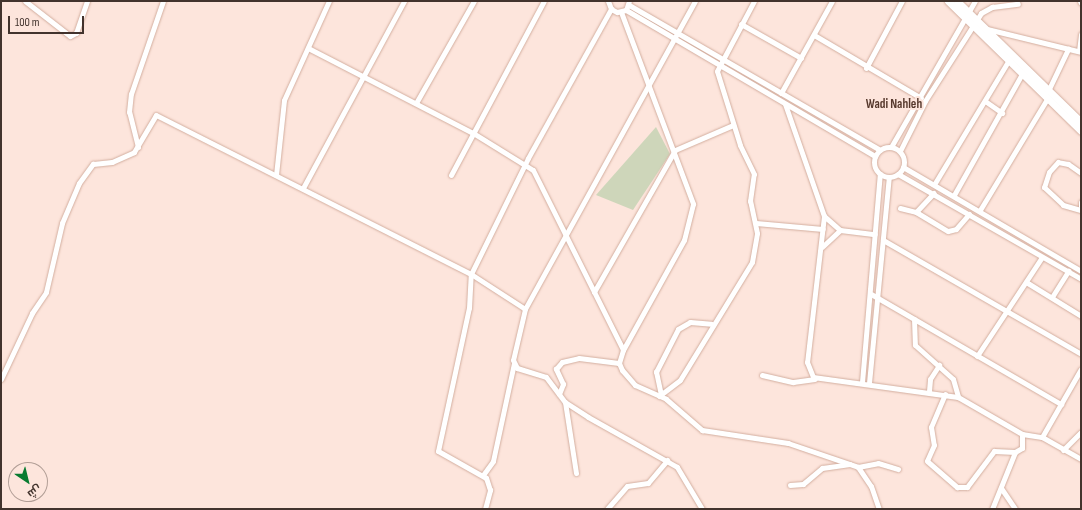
<!DOCTYPE html>
<meta charset="utf-8">
<style>
body{margin:0}
#map{position:relative;width:1082px;height:510px;overflow:hidden;background:#fde5dc;font-family:"Sofia Sans Condensed",Cairo,sans-serif}
div>[style]{position:absolute}
.green>*{inset:0;background:#ced6ba}
.roads{filter:drop-shadow(0 0 1px #d3ae9f) drop-shadow(0 0 1px #d3ae9f)}
.street>*{height:5px;margin:-2.5px;padding:0 2.5px;transform-origin:2.5px;border-radius:2.5px;background:#fff}
.street>.ring{margin:-2.5px;padding:0;box-sizing:content-box;background:none;border:5px solid #fff;border-radius:50%}
.secondary>*{height:7px;margin:-3.5px;padding:0 3.5px;transform-origin:3.5px;border-radius:3.5px;background:#fff}
span{translate:-50% -50%;white-space:nowrap;text-align:center;line-height:1.15;-webkit-text-stroke:4px #fde5dc;paint-order:stroke}
.neighbourhood-label{font-size:13px;color:#56382c;font-weight:700}
.frame{position:absolute;inset:0;border:2px solid #42332d;pointer-events:none}
.north{position:absolute;left:8px;top:462px;width:40px;height:40px;box-sizing:border-box;background:#fde5dc;border:1px solid #b29e96;border-radius:50%;rotate:145deg;font-size:11px;font-weight:700;line-height:16px;text-align:center;color:#42332d}
.north::after{content:'';display:block;margin:auto;width:14px;height:18px;background:#097b30;clip-path:polygon(50% 0,100% 100%,50% 72%,0 100%)}
.scale{position:absolute;left:8px;top:16px;width:76px;height:18px;box-sizing:border-box;border:2px solid #42332d;border-top:0;padding-left:5px;font-size:12px;line-height:14px;white-space:nowrap;color:#42332d;-webkit-text-stroke:3px #fde5dc;paint-order:stroke}
</style>
<div id="map">
<div class="green">
<div style="clip-path:polygon(656px 127px,670px 154px,633px 210px,596px 195px)"></div>
</div>
<div class="roads">
<div class="street">
<div style="left:25px;top:1px;width:57px;rotate:37.9deg"></div>
<div style="left:70px;top:36px;width:7px;rotate:-27deg"></div>
<div style="left:76px;top:33px;width:34px;rotate:-71deg"></div>
<div style="left:608px;top:1px;width:9px;rotate:69deg"></div>
<div style="left:611px;top:9px;width:7px;rotate:27deg"></div>
<div style="left:617px;top:12px;width:9px;rotate:-13deg"></div>
<div style="left:626px;top:10px;width:9px;rotate:-72deg"></div>
<div style="left:695px;top:1px;width:352px;rotate:118.9deg"></div>
<div style="left:525px;top:309px;width:52px;rotate:103.2deg"></div>
<div style="left:513px;top:360px;width:9px;rotate:63deg"></div>
<div style="left:517px;top:368px;width:30px;rotate:17deg"></div>
<div style="left:546px;top:377px;width:31px;rotate:53deg"></div>
<div style="left:565px;top:402px;width:27px;rotate:33deg"></div>
<div style="left:588px;top:417px;width:102px;rotate:29.3deg"></div>
<div style="left:677px;top:467px;width:49px;rotate:59.2deg"></div>
<div style="left:1080px;top:1px;width:2px;rotate:63deg"></div>
<div style="left:629px;top:5px;width:290px;rotate:30deg"></div>
<div style="left:626px;top:10px;width:289px;rotate:30.4deg"></div>
<div style="left:621px;top:12px;width:205px;rotate:69.4deg"></div>
<div style="left:693px;top:204px;width:37px;rotate:104deg"></div>
<div style="left:684px;top:240px;width:126px;rotate:119deg"></div>
<div style="left:623px;top:350px;width:14px;rotate:107deg"></div>
<div style="left:619px;top:363px;width:8px;rotate:67deg"></div>
<div style="left:622px;top:370px;width:20px;rotate:49deg"></div>
<div style="left:635px;top:385px;width:34px;rotate:24deg"></div>
<div style="left:666px;top:399px;width:48px;rotate:40.7deg"></div>
<div style="left:702px;top:430px;width:87px;rotate:8.6deg"></div>
<div style="left:788px;top:443px;width:74px;rotate:18.9deg"></div>
<div style="left:858px;top:467px;width:23px;rotate:56deg"></div>
<div style="left:871px;top:486px;width:24px;rotate:71deg"></div>
<div style="left:741px;top:24px;width:69px;rotate:29.5deg"></div>
<div style="left:987px;top:29px;width:97px;rotate:13.7deg"></div>
<div style="left:814px;top:35px;width:124px;rotate:30.5deg"></div>
<div style="left:308px;top:48px;width:186px;rotate:27.3deg"></div>
<div style="left:473px;top:133px;width:70px;rotate:31.7deg"></div>
<div style="left:533px;top:170px;width:201px;rotate:63.4deg"></div>
<div style="left:1079px;top:51px;width:17px;rotate:-83deg"></div>
<div style="left:866px;top:68px;width:76px;rotate:-61.8deg"></div>
<div style="left:1048px;top:91px;width:47px;rotate:-64.5deg"></div>
<div style="left:781px;top:93px;width:105px;rotate:-61deg"></div>
<div style="left:985px;top:101px;width:21px;rotate:35deg"></div>
<div style="left:416px;top:103px;width:117px;rotate:-60.4deg"></div>
<div style="left:785px;top:104px;width:119px;rotate:70.8deg"></div>
<div style="left:824px;top:216px;width:21px;rotate:41deg"></div>
<div class="ring" style="left:874px;top:147px;width:25px;height:25px"></div>
<div style="left:138px;top:147px;width:36px;rotate:-104deg"></div>
<div style="left:129px;top:112px;width:18px;rotate:-84deg"></div>
<div style="left:131px;top:94px;width:98px;rotate:-71deg"></div>
<div style="left:891px;top:147px;width:168px;rotate:-60.1deg"></div>
<div style="left:900px;top:151px;width:56px;rotate:-63.4deg"></div>
<div style="left:925px;top:101px;width:104px;rotate:-57.5deg"></div>
<div style="left:981px;top:13px;width:13px;rotate:-29deg"></div>
<div style="left:992px;top:7px;width:26px;rotate:-7deg"></div>
<div style="left:903px;top:167px;width:206px;rotate:30.3deg"></div>
<div style="left:1081px;top:173px;width:16px;rotate:-145deg"></div>
<div style="left:1068px;top:164px;width:10px;rotate:-169deg"></div>
<div style="left:1058px;top:162px;width:13px;rotate:132deg"></div>
<div style="left:1049px;top:172px;width:16px;rotate:108deg"></div>
<div style="left:1044px;top:187px;width:26px;rotate:43deg"></div>
<div style="left:1063px;top:205px;width:19px;rotate:16deg"></div>
<div style="left:898px;top:174px;width:211px;rotate:29.8deg"></div>
<div style="left:276px;top:175px;width:75px;rotate:-83.9deg"></div>
<div style="left:284px;top:100px;width:109px;rotate:-65.6deg"></div>
<div style="left:451px;top:175px;width:197px;rotate:-61.9deg"></div>
<div style="left:935px;top:183px;width:144px;rotate:-59deg"></div>
<div style="left:303px;top:188px;width:213px;rotate:-61.6deg"></div>
<div style="left:954px;top:195px;width:139px;rotate:-60.7deg"></div>
<div style="left:1081px;top:202px;width:4px;rotate:90deg"></div>
<div style="left:900px;top:208px;width:16px;rotate:14deg"></div>
<div style="left:916px;top:212px;width:26px;rotate:-47deg"></div>
<div style="left:980px;top:210px;width:130px;rotate:-58.9deg"></div>
<div style="left:916px;top:212px;width:37px;rotate:31deg"></div>
<div style="left:948px;top:231px;width:8px;rotate:-14deg"></div>
<div style="left:956px;top:229px;width:20px;rotate:-49deg"></div>
<div style="left:824px;top:216px;width:147px;rotate:96.6deg"></div>
<div style="left:807px;top:362px;width:16px;rotate:68deg"></div>
<div style="left:813px;top:377px;width:146px;rotate:7.9deg"></div>
<div style="left:958px;top:397px;width:74px;rotate:30deg"></div>
<div style="left:1022px;top:434px;width:20px;rotate:9deg"></div>
<div style="left:1042px;top:437px;width:45px;rotate:29.4deg"></div>
<div style="left:756px;top:223px;width:67px;rotate:5.1deg"></div>
<div style="left:883px;top:240px;width:228px;rotate:29.9deg"></div>
<div style="left:822px;top:247px;width:25px;rotate:-43deg"></div>
<div style="left:840px;top:230px;width:35px;rotate:7deg"></div>
<div style="left:1026px;top:282px;width:65px;rotate:31.7deg"></div>
<div style="left:594px;top:292px;width:163px;rotate:-60.3deg"></div>
<div style="left:675px;top:150px;width:63px;rotate:-23.3deg"></div>
<div style="left:871px;top:294px;width:220px;rotate:30.1deg"></div>
<div style="left:1052px;top:297px;width:31px;rotate:-58deg"></div>
<div style="left:914px;top:319px;width:26px;rotate:88deg"></div>
<div style="left:915px;top:345px;width:51px;rotate:41.8deg"></div>
<div style="left:953px;top:379px;width:19px;rotate:74deg"></div>
<div style="left:977px;top:356px;width:118px;rotate:-56.7deg"></div>
<div style="left:762px;top:375px;width:32px;rotate:13deg"></div>
<div style="left:793px;top:382px;width:22px;rotate:-8deg"></div>
<div style="left:1px;top:379px;width:73px;rotate:-64.8deg"></div>
<div style="left:32px;top:313px;width:25px;rotate:-56deg"></div>
<div style="left:46px;top:292px;width:71px;rotate:-76.9deg"></div>
<div style="left:62px;top:223px;width:43px;rotate:-67deg"></div>
<div style="left:79px;top:183px;width:24px;rotate:-54deg"></div>
<div style="left:93px;top:164px;width:19px;rotate:-6deg"></div>
<div style="left:112px;top:162px;width:24px;rotate:-24deg"></div>
<div style="left:134px;top:152px;width:43px;rotate:-59.3deg"></div>
<div style="left:156px;top:115px;width:353px;rotate:26.8deg"></div>
<div style="left:471px;top:274px;width:64px;rotate:32.9deg"></div>
<div style="left:862px;top:382px;width:209px;rotate:-85.1deg"></div>
<div style="left:869px;top:383px;width:207px;rotate:-84.5deg"></div>
<div style="left:929px;top:391px;width:12px;rotate:-85deg"></div>
<div style="left:930px;top:379px;width:17px;rotate:-57deg"></div>
<div style="left:559px;top:394px;width:11px;rotate:-68deg"></div>
<div style="left:563px;top:384px;width:17px;rotate:-115deg"></div>
<div style="left:556px;top:369px;width:9px;rotate:-49deg"></div>
<div style="left:562px;top:362px;width:17px;rotate:-13deg"></div>
<div style="left:579px;top:358px;width:40px;rotate:7.1deg"></div>
<div style="left:945px;top:394px;width:36px;rotate:113deg"></div>
<div style="left:931px;top:427px;width:18px;rotate:81deg"></div>
<div style="left:934px;top:445px;width:17px;rotate:114deg"></div>
<div style="left:927px;top:461px;width:40px;rotate:41deg"></div>
<div style="left:957px;top:487px;width:10px"></div>
<div style="left:967px;top:487px;width:45px;rotate:-53.1deg"></div>
<div style="left:994px;top:451px;width:21px;rotate:3deg"></div>
<div style="left:1015px;top:452px;width:8px;rotate:-30deg"></div>
<div style="left:1022px;top:448px;width:14px;rotate:-90deg"></div>
<div style="left:661px;top:395px;width:24px;rotate:-102deg"></div>
<div style="left:656px;top:372px;width:48px;rotate:-62.9deg"></div>
<div style="left:678px;top:329px;width:14px;rotate:-30deg"></div>
<div style="left:690px;top:322px;width:21px;rotate:5deg"></div>
<div style="left:659px;top:396px;width:26px;rotate:-37deg"></div>
<div style="left:680px;top:380px;width:138px;rotate:-58.6deg"></div>
<div style="left:752px;top:262px;width:29px;rotate:-80deg"></div>
<div style="left:757px;top:233px;width:33px;rotate:-102deg"></div>
<div style="left:750px;top:201px;width:27px;rotate:-82deg"></div>
<div style="left:754px;top:174px;width:32px;rotate:-116deg"></div>
<div style="left:740px;top:145px;width:77px;rotate:-107.3deg"></div>
<div style="left:717px;top:71px;width:79px;rotate:-62.1deg"></div>
<div style="left:565px;top:402px;width:72px;rotate:81.2deg"></div>
<div style="left:1042px;top:437px;width:78px;rotate:-60.2deg"></div>
<div style="left:1063px;top:450px;width:25px;rotate:-45deg"></div>
<div style="left:858px;top:467px;width:20px;rotate:-11deg"></div>
<div style="left:878px;top:463px;width:21px;rotate:17deg"></div>
<div style="left:483px;top:475px;width:17px;rotate:-54deg"></div>
<div style="left:493px;top:461px;width:100px;rotate:-77.9deg"></div>
<div style="left:790px;top:485px;width:13px;rotate:-4deg"></div>
<div style="left:803px;top:484px;width:25px;rotate:-40deg"></div>
<div style="left:822px;top:468px;width:28px;rotate:-8deg"></div>
<div style="left:1001px;top:488px;width:25px;rotate:56deg"></div>
<div style="left:485px;top:509px;width:20px;rotate:-75deg"></div>
<div style="left:490px;top:490px;width:13px;rotate:-108deg"></div>
<div style="left:486px;top:478px;width:55px;rotate:-150.6deg"></div>
<div style="left:438px;top:451px;width:146px;rotate:-77.8deg"></div>
<div style="left:469px;top:308px;width:34px;rotate:-87deg"></div>
<div style="left:471px;top:274px;width:129px;rotate:-63.8deg"></div>
<div style="left:528px;top:158px;width:171px;rotate:-60.9deg"></div>
<div style="left:607px;top:509px;width:30px;rotate:-49deg"></div>
<div style="left:627px;top:486px;width:21px;rotate:-8deg"></div>
<div style="left:648px;top:483px;width:30px;rotate:-50deg"></div>
<div style="left:992px;top:509px;width:61px;rotate:-68deg"></div>
</div>
<div class="secondary">
<div style="left:948px;top:1px;width:186px;rotate:44.3deg"></div>
<div style="left:957px;top:1px;width:173px;rotate:44.3deg"></div>
</div>
</div>
<div class="neighbourhood-label">
<span style="left:894px;top:104px">Wadi Nahleh</span>
</div>
<div class="frame"></div>
<div class="north">ش</div>
<div class="scale">100 m</div>
</div>
